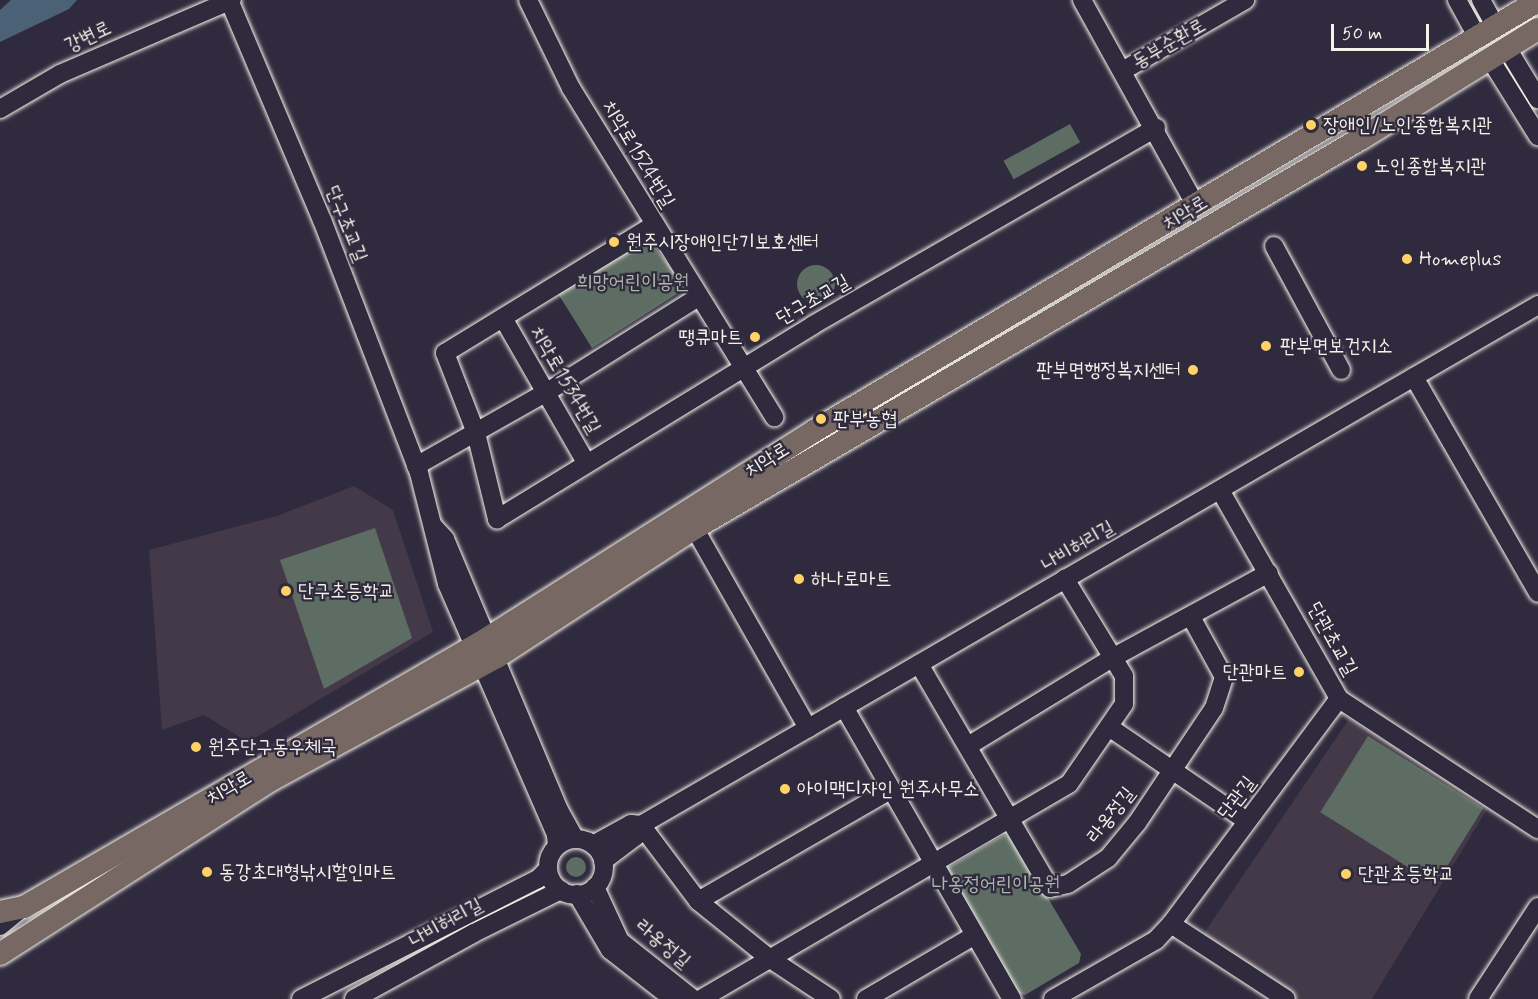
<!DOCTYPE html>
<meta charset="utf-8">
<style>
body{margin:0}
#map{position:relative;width:1538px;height:999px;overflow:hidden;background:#2f2a3d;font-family:Mynerve,"Poor Story",sans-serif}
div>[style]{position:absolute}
.built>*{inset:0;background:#433948}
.green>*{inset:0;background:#5e6d64;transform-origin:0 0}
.round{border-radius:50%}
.water>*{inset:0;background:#4b6176}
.roads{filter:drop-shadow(0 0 2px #f4f1e8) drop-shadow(0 0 2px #f4f1e8)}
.minor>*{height:18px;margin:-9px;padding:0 9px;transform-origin:9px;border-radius:9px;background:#2f2a3d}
.minor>.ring{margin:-9px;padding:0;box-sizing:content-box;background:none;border:18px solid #2f2a3d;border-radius:50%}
.major>*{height:22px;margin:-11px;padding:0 11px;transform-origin:11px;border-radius:11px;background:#776864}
.dots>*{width:16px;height:16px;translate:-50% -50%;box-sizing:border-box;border:3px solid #2f2a3d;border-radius:50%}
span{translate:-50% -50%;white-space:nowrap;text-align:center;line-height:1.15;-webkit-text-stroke:4.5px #2f2a3d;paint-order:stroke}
.street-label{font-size:20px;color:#f4f1e8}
.poi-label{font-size:20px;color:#f4f1e8}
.left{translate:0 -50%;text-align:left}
.right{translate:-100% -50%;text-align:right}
.park-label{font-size:20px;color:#b0b6ad}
.scale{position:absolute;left:1331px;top:24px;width:98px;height:27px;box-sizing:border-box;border:3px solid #f4f1e8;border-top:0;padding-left:8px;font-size:18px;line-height:21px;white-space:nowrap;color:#f4f1e8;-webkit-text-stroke:4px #2f2a3d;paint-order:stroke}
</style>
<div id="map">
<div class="built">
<div style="clip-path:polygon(354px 486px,393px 510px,433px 632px,248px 742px,204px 715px,162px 730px,149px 550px,277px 516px)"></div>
<div style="clip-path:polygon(1349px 719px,1489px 806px,1372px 999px,1288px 999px,1198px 942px)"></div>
</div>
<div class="green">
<div style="left:1070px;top:124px;width:21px;height:76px;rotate:61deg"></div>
<div style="clip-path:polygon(647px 237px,682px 282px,680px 292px,592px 348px,557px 292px)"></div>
<div class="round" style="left:797px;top:265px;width:38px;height:38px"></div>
<div style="clip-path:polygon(375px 528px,412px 638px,324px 689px,280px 560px)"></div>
<div style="left:1368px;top:736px;width:136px;height:90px;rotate:32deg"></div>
<div style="clip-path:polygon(1004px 835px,1012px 837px,1081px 954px,1079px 963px,1025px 995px,1016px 993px,947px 875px,949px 867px)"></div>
<div class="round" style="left:566px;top:857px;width:20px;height:20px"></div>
</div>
<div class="water">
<div style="clip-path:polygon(11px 0,77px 0,69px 9px,0 42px,0 10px)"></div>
</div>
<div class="roads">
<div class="minor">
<div style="left:229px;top:0;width:239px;rotate:67.1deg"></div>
<div style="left:322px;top:220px;width:271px;rotate:69deg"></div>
<div style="left:419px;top:473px;width:114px;rotate:75.8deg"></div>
<div style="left:447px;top:584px;width:274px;rotate:66.5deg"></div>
<div style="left:556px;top:835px;width:11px;rotate:85deg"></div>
<div style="left:528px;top:0;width:98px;rotate:64deg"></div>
<div style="left:571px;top:88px;width:387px;rotate:58.3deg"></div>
<div style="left:1082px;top:0;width:235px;rotate:61deg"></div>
<div style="left:1457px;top:0;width:43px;rotate:61.1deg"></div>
<div style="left:1481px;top:0;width:31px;rotate:61deg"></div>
<div style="left:1507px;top:48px;width:60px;rotate:58.7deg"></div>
<div style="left:1490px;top:59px;width:91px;rotate:58.1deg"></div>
<div style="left:1124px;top:70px;width:140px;rotate:-30deg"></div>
<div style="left:0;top:109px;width:69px;rotate:-30.3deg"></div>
<div style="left:60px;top:74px;width:187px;rotate:-23.3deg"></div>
<div style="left:654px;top:225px;width:245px;rotate:148.5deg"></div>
<div style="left:445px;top:353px;width:86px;rotate:68.8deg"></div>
<div style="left:476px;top:433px;width:89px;rotate:76.3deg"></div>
<div style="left:497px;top:519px;width:371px;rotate:-31.5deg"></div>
<div style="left:813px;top:325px;width:396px;rotate:-29.9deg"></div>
<div style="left:1274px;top:246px;width:141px;rotate:61.6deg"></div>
<div style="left:503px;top:318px;width:168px;rotate:60.1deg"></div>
<div style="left:1414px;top:377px;width:249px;rotate:60.1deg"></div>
<div style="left:416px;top:466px;width:150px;rotate:-29.5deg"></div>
<div style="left:547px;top:392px;width:177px;rotate:-32.1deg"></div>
<div style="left:1220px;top:490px;width:241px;rotate:60.3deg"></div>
<div style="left:1339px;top:699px;width:238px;rotate:33.2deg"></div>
<div style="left:688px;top:517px;width:243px;rotate:60.4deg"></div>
<div style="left:433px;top:526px;width:18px;rotate:47deg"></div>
<div style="left:445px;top:539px;width:294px;rotate:67.2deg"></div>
<div style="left:559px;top:810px;width:33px;rotate:61deg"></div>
<div style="left:919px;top:664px;width:259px;rotate:59.7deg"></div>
<div style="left:1050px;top:888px;width:18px;rotate:-13deg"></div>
<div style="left:1068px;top:884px;width:48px;rotate:-33deg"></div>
<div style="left:1108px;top:858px;width:45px;rotate:-50.4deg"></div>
<div style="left:1137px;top:823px;width:138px;rotate:-56.2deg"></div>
<div style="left:1214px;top:708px;width:33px;rotate:-72deg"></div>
<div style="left:1224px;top:677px;width:68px;rotate:-118.8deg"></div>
<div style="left:844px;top:707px;width:337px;rotate:60.1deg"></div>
<div style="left:1109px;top:727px;width:167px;rotate:34.3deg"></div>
<div style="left:968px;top:746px;width:171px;rotate:-31.4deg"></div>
<div style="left:1114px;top:657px;width:176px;rotate:-28.5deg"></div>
<div style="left:641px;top:825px;width:1037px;rotate:-30.1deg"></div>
<div style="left:641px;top:825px;width:95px;rotate:53.1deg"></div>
<div style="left:698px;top:901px;width:91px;rotate:38.8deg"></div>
<div style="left:769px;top:958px;width:74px;rotate:33.5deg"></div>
<div class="ring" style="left:548px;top:839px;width:38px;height:38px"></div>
<div style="left:593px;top:845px;width:43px;rotate:-28.9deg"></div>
<div style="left:631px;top:824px;width:10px;rotate:6deg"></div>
<div style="left:603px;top:861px;width:41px;rotate:-37.1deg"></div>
<div style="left:636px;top:836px;width:12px;rotate:-66deg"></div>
<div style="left:595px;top:887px;width:60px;rotate:65.2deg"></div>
<div style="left:620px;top:941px;width:93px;rotate:38.5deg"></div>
<div style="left:577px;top:894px;width:65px;rotate:59.5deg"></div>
<div style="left:610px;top:950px;width:80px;rotate:37.9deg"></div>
<div style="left:698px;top:901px;width:222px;rotate:-30deg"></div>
<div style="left:1171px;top:924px;width:137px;rotate:33.1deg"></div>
<div style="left:0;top:926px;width:28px;rotate:-39deg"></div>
<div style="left:301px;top:999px;width:266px;rotate:-26.9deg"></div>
<div style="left:538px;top:879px;width:14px;rotate:-45deg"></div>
<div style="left:354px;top:999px;width:137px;rotate:-28.8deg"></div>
<div style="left:474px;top:933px;width:97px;rotate:-26.3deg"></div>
<div style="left:701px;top:999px;width:426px;rotate:-30.3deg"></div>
<div style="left:1069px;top:784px;width:97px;rotate:-55.5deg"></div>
<div style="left:1124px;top:704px;width:28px;rotate:-90deg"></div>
<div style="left:1124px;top:676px;width:114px;rotate:-121.3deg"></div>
<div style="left:866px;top:999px;width:126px;rotate:-30.4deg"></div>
<div style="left:1053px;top:999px;width:119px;rotate:-29.8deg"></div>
<div style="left:1156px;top:940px;width:22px;rotate:-47deg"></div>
<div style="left:1171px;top:924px;width:281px;rotate:-53.3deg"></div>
<div style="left:1478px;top:999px;width:110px;rotate:-56.9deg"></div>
</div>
<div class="major">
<div style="left:0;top:912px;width:25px;rotate:-12deg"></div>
<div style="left:24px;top:907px;width:536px;rotate:-30.1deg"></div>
<div style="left:488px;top:638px;width:386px;rotate:-32.4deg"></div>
<div style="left:814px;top:431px;width:842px;rotate:-30.71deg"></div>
<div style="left:0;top:954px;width:324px;rotate:-32.7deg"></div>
<div style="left:273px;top:779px;width:255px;rotate:-28.6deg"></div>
<div style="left:497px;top:657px;width:236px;rotate:-33.1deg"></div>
<div style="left:695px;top:528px;width:773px;rotate:-30.32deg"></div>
<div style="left:1362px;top:138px;width:207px;rotate:-31.8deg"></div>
</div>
</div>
<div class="dots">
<div style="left:1311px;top:125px;background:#ffd166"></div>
<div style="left:1362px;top:166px;background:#ffd166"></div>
<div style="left:614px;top:242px;background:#ffd166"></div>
<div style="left:1407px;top:259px;background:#ffd166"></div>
<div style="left:755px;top:337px;background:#ffd166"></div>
<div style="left:1266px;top:346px;background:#ffd166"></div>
<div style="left:1193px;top:370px;background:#ffd166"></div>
<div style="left:821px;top:419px;background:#ffd166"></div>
<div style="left:799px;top:579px;background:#ffd166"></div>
<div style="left:286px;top:591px;background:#ffd166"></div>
<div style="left:1299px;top:672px;background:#ffd166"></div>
<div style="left:196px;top:747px;background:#ffd166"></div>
<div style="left:785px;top:789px;background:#ffd166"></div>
<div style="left:207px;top:872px;background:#ffd166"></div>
<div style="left:1346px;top:874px;background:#ffd166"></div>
</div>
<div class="street-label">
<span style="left:88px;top:37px;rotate:-25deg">강변로</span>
<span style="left:1169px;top:44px;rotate:-30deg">동부순환로</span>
<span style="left:638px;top:154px;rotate:59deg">치악로1524번길</span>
<span style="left:1185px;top:213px;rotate:-31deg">치악로</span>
<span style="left:346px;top:224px;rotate:68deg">단구초교길</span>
<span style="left:813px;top:300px;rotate:-30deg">단구초교길</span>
<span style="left:565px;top:380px;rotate:60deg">치악로1534번길</span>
<span style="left:767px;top:460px;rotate:-32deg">치악로</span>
<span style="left:1078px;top:546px;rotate:-30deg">나비허리길</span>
<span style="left:1332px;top:639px;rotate:61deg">단관초교길</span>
<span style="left:229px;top:788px;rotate:-30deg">치악로</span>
<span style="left:1237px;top:798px;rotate:-53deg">단관길</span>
<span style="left:1111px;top:815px;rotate:-52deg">라옹정길</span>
<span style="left:446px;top:923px;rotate:-29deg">나비허리길</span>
<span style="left:663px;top:944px;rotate:40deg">라옹정길</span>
</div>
<div class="poi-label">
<span class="left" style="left:1323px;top:125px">장애인/노인종합복지관</span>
<span class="left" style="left:1374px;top:166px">노인종합복지관</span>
<span class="left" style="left:626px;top:242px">원주시장애인단기보호센터</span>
<span class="left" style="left:1419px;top:259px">Homeplus</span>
<span class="right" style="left:743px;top:337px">땡큐마트</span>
<span class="left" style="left:1280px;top:346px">판부면보건지소</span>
<span class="right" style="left:1181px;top:370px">판부면행정복지센터</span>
<span class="left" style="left:833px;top:419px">판부농협</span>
<span class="left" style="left:811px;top:579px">하나로마트</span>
<span class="left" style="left:298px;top:591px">단구초등학교</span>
<span class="right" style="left:1287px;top:672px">단관마트</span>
<span class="left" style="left:208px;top:747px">원주단구동우체국</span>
<span class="left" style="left:797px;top:789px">아이맥디자인 원주사무소</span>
<span class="left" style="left:219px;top:872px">동강초대형낚시할인마트</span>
<span class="left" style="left:1358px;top:874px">단관초등학교</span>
</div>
<div class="park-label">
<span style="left:633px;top:282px">희망어린이공원</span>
<span style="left:996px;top:884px">나옹정어린이공원</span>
</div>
<div class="scale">50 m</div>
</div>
